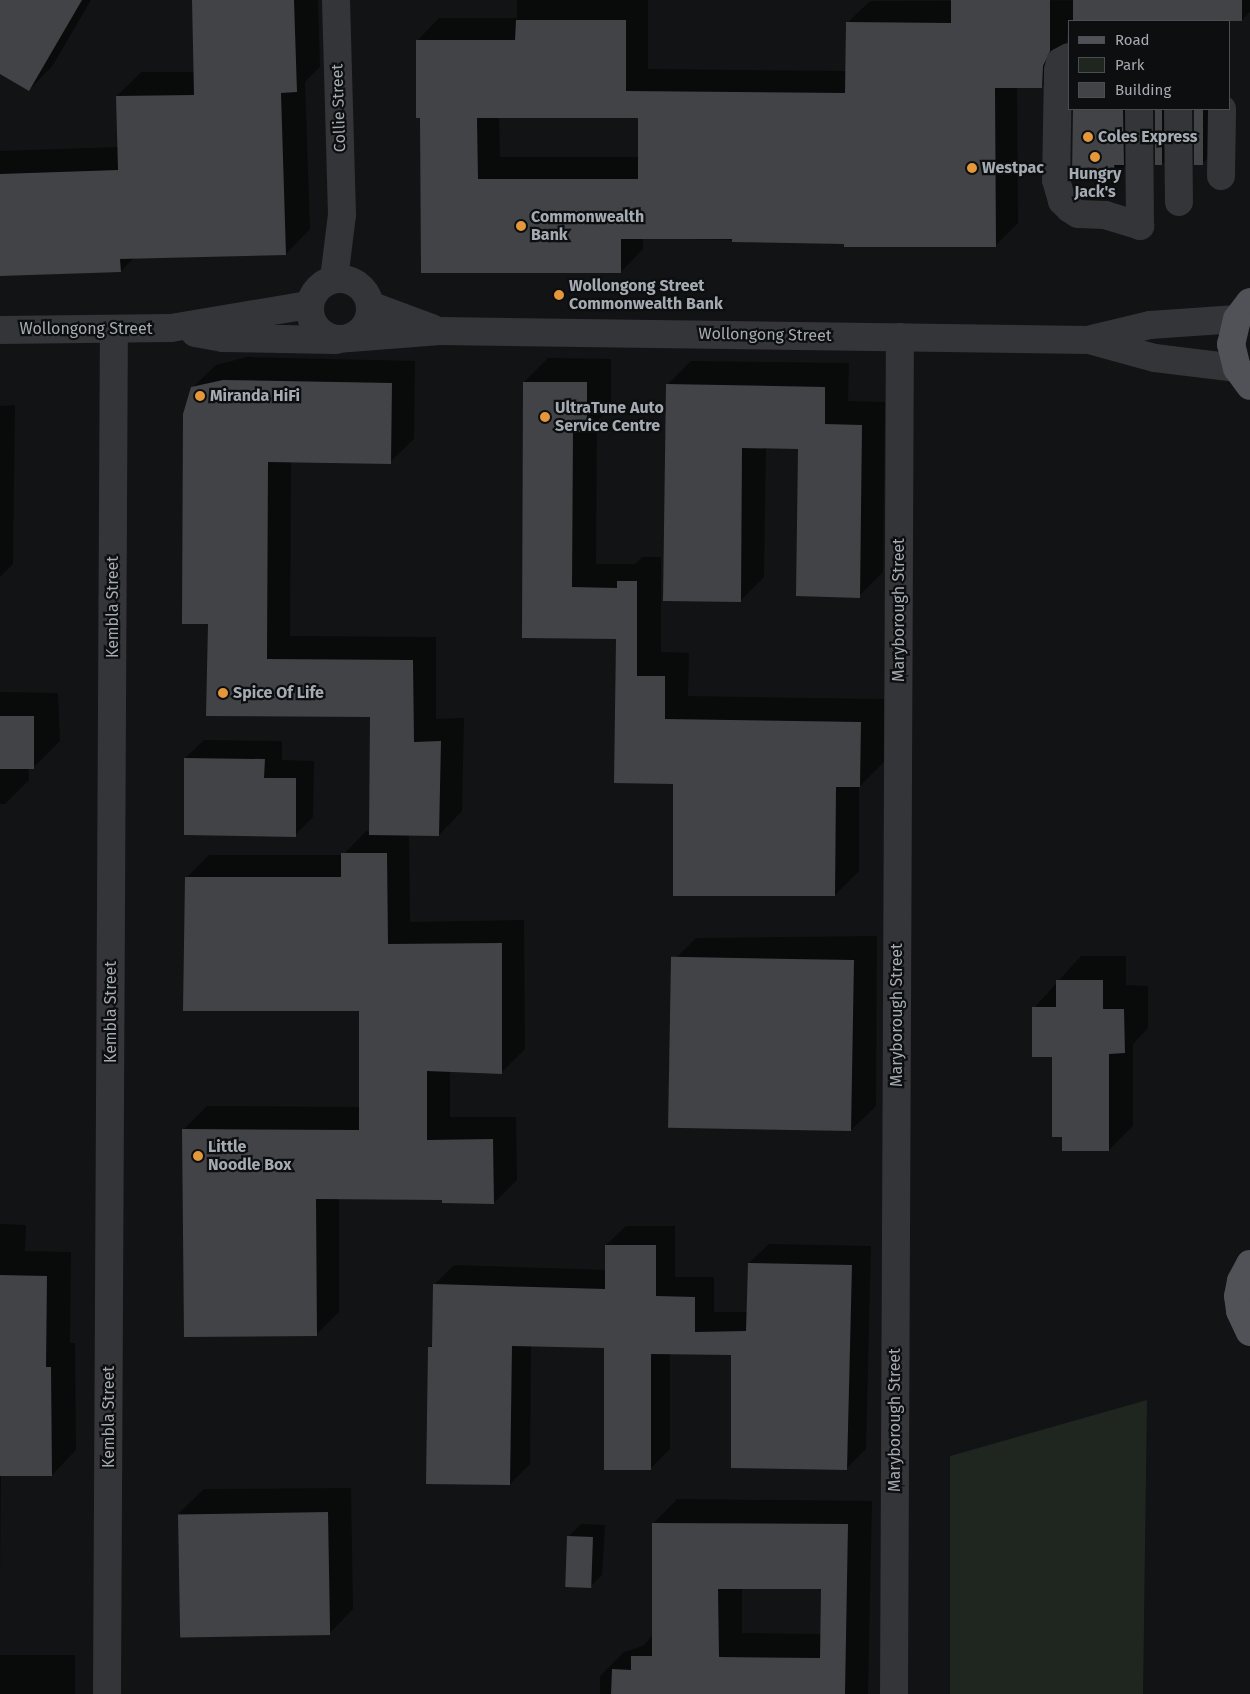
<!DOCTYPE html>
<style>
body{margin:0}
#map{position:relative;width:1250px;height:1694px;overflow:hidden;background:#121314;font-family:"Fira Sans",sans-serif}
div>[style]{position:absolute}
.green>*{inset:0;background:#1f261f}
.shadow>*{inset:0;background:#0007;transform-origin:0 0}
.building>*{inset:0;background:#414347;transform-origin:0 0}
.minor>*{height:28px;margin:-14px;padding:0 14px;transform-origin:14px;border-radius:14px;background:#343538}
.minor>.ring{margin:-14px;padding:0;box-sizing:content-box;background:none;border:28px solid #343538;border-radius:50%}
.major>*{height:28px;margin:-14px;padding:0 14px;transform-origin:14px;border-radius:14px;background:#505257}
.dots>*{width:14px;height:14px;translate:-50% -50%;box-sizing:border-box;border:2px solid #0d0e0f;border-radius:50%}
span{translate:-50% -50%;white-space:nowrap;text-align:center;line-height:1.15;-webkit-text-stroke:4.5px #0d0e0f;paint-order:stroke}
.street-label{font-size:16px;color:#a5abb3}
.poi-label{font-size:16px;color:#a5abb3;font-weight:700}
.left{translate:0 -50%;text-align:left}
.legend{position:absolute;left:1068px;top:20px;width:162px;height:90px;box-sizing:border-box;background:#0d0e0f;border:1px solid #4a4d51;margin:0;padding:6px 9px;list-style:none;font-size:15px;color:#a5abb3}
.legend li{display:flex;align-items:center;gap:10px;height:25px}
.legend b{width:25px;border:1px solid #4a4d51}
</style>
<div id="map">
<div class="green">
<div style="clip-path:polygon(1147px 1400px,1143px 1694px,950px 1694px,950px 1456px)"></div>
</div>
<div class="shadow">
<div style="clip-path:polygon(0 0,91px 0,53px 65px,29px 90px,0 73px)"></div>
<div style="clip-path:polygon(193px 0,318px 0,320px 67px,305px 82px,310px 229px,286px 254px,134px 258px,121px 271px,0 275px,0 151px,119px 147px,117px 96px,141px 72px,195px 72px)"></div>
<div style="clip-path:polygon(evenodd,517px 0,648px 0,648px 69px,847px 71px,847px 23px,870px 1px,1250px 0,1250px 12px,1241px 21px,1069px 21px,1064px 64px,1042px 87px,1017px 87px,1018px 223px,995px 246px,643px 238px,643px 249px,621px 272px,422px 272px,422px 117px,417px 41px,439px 18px,517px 18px,517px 0,499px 116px,640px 116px,640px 157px,500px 157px,499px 116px)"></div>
<div style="clip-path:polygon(1074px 109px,1134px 109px,1127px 164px,1116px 175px,1073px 174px)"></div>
<div style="clip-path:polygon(1156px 109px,1168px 109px,1168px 158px,1162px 164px,1156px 164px)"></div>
<div style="clip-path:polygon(1195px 109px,1208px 109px,1208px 158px,1202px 164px,1195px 164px)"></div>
<div style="clip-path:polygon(247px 357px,415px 361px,414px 439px,390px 462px,291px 461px,290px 636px,436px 637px,436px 719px,464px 718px,462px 811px,439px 835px,409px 834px,410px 922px,524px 920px,525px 1049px,502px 1072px,450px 1070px,450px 1117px,516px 1117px,517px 1180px,494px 1203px,443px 1199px,339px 1198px,339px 1312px,316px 1335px,184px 1129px,207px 1106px,360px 1107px,361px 1010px,186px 878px,209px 855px,343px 855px,366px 831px,371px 831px,371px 716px,207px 715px,209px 623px,192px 388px,216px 365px)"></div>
<div style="clip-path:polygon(548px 358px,611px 359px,611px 407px,597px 421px,596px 564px,635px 564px,642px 557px,661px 557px,661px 652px,689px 653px,688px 696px,884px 699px,884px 762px,859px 787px,859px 871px,835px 895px,674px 783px,617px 638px,523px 637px,524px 382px)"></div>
<div style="clip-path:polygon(691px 361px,849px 363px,848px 401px,885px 402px,883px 572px,859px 596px,799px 448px,766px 447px,764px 577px,740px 601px,667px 385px)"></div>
<div style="clip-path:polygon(15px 405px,13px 564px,0 577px,0 406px)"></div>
<div style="clip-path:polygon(0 692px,58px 693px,60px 741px,36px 765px,28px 766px,29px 780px,5px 804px,0 804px)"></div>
<div style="clip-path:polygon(204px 740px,282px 741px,282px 760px,314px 761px,313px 817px,295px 835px,185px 758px)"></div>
<div style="clip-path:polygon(877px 936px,876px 1106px,851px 1130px,672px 962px,696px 938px)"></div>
<div style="clip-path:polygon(1081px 956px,1126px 956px,1126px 985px,1148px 986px,1148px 1028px,1133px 1044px,1133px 1126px,1109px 1150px,1063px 1136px,1053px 1056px,1034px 1008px)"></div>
<div style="clip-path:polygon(0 1224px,26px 1225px,25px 1251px,71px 1252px,70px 1343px,75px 1343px,76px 1450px,52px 1475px,1px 1475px,0 1577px)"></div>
<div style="clip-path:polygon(626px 1226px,675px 1226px,675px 1277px,714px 1277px,714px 1312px,748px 1312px,749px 1263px,769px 1244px,871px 1246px,866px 1449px,847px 1468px,732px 1354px,670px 1353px,670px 1449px,650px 1469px,605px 1347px,531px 1345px,530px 1464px,510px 1484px,429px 1348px,433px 1344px,434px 1285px,454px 1265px,606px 1270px,606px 1245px)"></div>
<div style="clip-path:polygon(351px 1488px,353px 1609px,329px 1634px,179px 1513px,204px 1489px)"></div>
<div style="clip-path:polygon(evenodd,677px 1499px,872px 1501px,868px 1694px,600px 1694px,600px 1676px,624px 1652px,643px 1646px,653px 1635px,653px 1524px,677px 1499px,742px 1587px,822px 1588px,822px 1634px,742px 1633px,742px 1587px)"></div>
<div style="clip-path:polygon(581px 1524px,605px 1525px,602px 1575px,590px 1587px,569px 1536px)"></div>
<div style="left:0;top:1655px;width:75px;height:39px"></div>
</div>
<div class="building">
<div style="clip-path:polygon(0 0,82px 0,29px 91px,0 74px)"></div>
<div style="clip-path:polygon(192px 0,294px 0,297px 92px,281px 93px,286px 255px,120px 259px,121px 272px,0 276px,0 174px,118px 170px,116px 96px,194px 95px)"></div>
<div style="clip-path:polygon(evenodd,951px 0,1050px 0,1050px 51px,1043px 66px,1042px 88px,995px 88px,996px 247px,844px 247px,844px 244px,732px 242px,732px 239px,621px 239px,621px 273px,421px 273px,420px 118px,416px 118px,416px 40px,515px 40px,516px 20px,626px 20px,626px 91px,845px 93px,846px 22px,951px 23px,951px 0,477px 118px,638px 118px,638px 179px,478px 179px,477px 118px)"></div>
<div style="left:1073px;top:0;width:169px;height:21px"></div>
<div style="clip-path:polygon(1073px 109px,1123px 109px,1124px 165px,1114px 165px,1116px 176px,1072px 175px)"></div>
<div style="left:1155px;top:109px;width:7px;height:56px"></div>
<div style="left:1194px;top:109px;width:9px;height:56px"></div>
<div style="clip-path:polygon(223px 380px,392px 383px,391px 464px,268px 462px,267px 659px,413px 660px,414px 742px,441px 741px,439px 836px,369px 835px,370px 717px,206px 716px,208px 624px,182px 624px,183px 414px,191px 387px)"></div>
<div style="clip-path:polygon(523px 382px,587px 382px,587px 432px,573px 432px,572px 587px,617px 588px,617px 581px,637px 581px,637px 676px,665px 676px,665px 719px,861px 722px,860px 787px,836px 787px,835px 896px,673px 896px,673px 784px,614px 783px,616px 639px,522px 638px)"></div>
<div style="clip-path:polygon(666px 384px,825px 387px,825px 424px,862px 425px,860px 598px,796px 596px,798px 449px,742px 448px,741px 602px,663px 601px)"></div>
<div style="left:0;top:716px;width:34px;height:53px"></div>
<div style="clip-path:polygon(184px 758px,265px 759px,264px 778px,296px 778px,296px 837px,184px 835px)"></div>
<div style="clip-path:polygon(341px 853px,387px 853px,388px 944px,502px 943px,502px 1074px,427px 1071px,427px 1140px,493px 1139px,494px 1204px,442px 1203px,442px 1200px,316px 1199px,317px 1336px,184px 1337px,182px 1129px,359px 1130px,359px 1011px,183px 1011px,185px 877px,341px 877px)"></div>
<div style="left:854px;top:960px;width:171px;height:183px;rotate:91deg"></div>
<div style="clip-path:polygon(1056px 980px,1103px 980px,1103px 1009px,1124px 1009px,1125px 1053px,1109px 1054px,1109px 1151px,1062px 1151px,1062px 1137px,1052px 1137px,1052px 1057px,1032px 1057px,1032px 1007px,1056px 1007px)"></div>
<div style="clip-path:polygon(605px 1245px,656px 1245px,656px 1296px,695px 1297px,695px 1332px,746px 1331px,748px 1263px,852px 1265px,847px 1470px,731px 1468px,731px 1355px,651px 1354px,651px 1470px,604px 1470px,604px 1348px,512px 1346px,510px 1485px,426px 1484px,428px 1347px,432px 1347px,433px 1284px,605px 1289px)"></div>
<div style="clip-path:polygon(0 1275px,47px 1276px,46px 1367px,51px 1367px,52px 1476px,0 1476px)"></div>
<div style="left:328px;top:1512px;width:123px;height:150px;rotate:89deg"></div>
<div style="clip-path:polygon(evenodd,652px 1523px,848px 1524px,845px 1694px,611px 1694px,612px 1669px,631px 1670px,631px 1656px,652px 1656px,652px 1523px,718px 1589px,821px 1589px,820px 1658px,719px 1657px,718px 1589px)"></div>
<div style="left:567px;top:1536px;width:26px;height:51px;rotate:2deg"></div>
</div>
<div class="minor">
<div style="left:1069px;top:57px;width:10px;rotate:151deg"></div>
<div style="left:1060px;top:62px;width:8px;rotate:104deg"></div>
<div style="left:1058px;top:70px;width:110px;rotate:91deg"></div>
<div style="left:1056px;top:180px;width:22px;rotate:74deg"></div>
<div style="left:1062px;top:201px;width:11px;rotate:45deg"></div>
<div style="left:1070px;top:209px;width:9px;rotate:32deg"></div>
<div style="left:1078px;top:214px;width:27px;rotate:2deg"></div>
<div style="left:1105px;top:215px;width:37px;rotate:17deg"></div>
<div style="left:1140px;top:226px;width:117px;rotate:-90.5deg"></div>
<div style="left:1178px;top:109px;width:93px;rotate:89.4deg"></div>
<div style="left:1221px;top:176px;width:67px;rotate:-89.1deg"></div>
<div class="ring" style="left:310px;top:279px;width:32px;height:32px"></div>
<div style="left:334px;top:279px;width:64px;rotate:-82.9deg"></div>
<div style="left:342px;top:215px;width:215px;rotate:-91.6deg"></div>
<div style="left:370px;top:305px;width:66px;rotate:20.4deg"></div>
<div style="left:0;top:330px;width:171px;rotate:-0.7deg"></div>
<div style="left:171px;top:328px;width:140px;rotate:-9.5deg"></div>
<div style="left:195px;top:333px;width:28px;rotate:10deg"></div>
<div style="left:223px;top:338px;width:113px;rotate:1deg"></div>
<div style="left:350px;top:338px;width:90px;rotate:-4.4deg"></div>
<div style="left:440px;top:331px;width:649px;rotate:0.79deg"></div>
<div style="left:1089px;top:340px;width:68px;rotate:15.3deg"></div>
<div style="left:1155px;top:358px;width:83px;rotate:7deg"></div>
<div style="left:1091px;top:339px;width:61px;rotate:-13.3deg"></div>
<div style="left:1150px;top:325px;width:87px;rotate:-3.9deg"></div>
<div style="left:107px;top:1694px;width:1365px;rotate:-89.71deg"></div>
<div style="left:894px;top:1694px;width:1357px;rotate:-89.75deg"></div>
</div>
<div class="major">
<div style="left:1250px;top:302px;width:21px;rotate:127deg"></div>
<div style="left:1237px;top:319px;width:26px;rotate:103deg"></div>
<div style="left:1231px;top:344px;width:25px;rotate:76deg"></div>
<div style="left:1237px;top:368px;width:22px;rotate:54deg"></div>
<div style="left:1250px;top:1264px;width:19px;rotate:118deg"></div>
<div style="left:1241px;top:1281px;width:15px;rotate:101deg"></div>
<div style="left:1238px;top:1296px;width:15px;rotate:82deg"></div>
<div style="left:1240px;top:1311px;width:23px;rotate:65deg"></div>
</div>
<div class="dots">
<div style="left:1088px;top:137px;background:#e4983b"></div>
<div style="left:1095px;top:157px;background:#e4983b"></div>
<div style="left:972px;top:168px;background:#e4983b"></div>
<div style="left:521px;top:226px;background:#e4983b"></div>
<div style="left:559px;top:295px;background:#e4983b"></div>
<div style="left:200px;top:396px;background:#e4983b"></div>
<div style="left:545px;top:417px;background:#e4983b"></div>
<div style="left:223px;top:693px;background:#e4983b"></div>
<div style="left:198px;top:1156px;background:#e4983b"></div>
</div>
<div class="street-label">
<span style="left:339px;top:108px;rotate:-92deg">Collie Street</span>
<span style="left:86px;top:329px">Wollongong Street</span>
<span style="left:765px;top:335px;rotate:1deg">Wollongong Street</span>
<span style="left:113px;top:607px;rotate:-90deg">Kembla Street</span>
<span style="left:899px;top:610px;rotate:-90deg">Maryborough Street</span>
<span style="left:111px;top:1012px;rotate:-90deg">Kembla Street</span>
<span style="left:897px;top:1015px;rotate:-90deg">Maryborough Street</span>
<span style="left:109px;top:1417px;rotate:-90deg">Kembla Street</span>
<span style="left:895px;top:1420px;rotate:-90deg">Maryborough Street</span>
</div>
<div class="poi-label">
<span class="left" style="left:1098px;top:137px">Coles Express</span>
<span class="left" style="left:982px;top:168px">Westpac</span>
<span style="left:1095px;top:183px">Hungry<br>Jack's</span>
<span class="left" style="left:531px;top:226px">Commonwealth<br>Bank</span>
<span class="left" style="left:569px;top:295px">Wollongong Street<br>Commonwealth Bank</span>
<span class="left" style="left:210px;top:396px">Miranda HiFi</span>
<span class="left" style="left:555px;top:417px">UltraTune Auto<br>Service Centre</span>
<span class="left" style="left:233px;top:693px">Spice Of Life</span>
<span class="left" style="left:208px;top:1156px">Little<br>Noodle Box</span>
</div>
<ul class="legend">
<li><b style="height:6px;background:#505257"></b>Road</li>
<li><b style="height:14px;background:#1f261f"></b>Park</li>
<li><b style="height:14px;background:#414347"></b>Building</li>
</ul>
</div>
